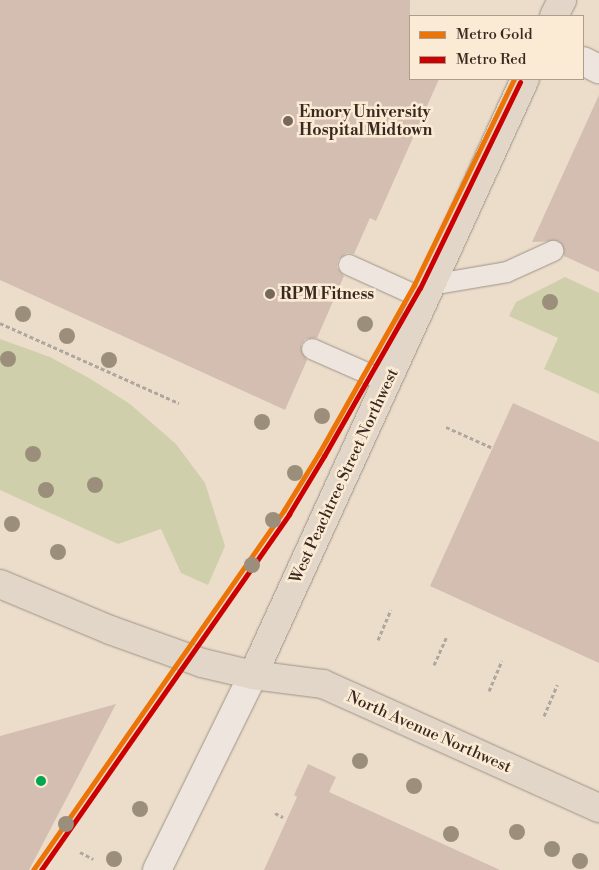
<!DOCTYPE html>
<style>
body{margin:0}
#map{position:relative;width:599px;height:870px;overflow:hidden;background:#ecddca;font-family:"Libre Bodoni",serif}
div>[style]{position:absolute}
.green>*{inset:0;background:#d0cfac}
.building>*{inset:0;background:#d4beb2}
.path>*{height:3px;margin-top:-1.5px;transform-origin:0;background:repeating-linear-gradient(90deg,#ada79f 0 4px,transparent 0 6.5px)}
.roads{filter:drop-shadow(0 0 1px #9d9388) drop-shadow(0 0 1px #9d9388)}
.lane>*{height:20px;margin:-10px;padding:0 10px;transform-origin:10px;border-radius:10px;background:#eee6de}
.street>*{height:28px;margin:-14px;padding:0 14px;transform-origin:14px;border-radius:14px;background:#eee6de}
.secondary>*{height:28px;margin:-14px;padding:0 14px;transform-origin:14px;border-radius:14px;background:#eee6de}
.primary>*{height:28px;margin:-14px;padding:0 14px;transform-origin:14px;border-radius:14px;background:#e1d6c8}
.highway>*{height:28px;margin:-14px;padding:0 14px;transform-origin:14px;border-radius:14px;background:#e1d6c8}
.metro-1>*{height:5px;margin:-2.5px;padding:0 2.5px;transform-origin:2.5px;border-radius:2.5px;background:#ec7306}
.metro-2>*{height:5px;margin:-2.5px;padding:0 2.5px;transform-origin:2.5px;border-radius:2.5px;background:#c00}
.trees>*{width:16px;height:16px;margin:-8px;border-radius:50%;background:#9b8f7c}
.dots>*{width:14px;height:14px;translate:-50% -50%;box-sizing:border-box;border:2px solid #fbead4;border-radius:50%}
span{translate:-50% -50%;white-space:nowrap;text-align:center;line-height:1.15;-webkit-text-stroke:5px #fbead4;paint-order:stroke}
.poi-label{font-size:16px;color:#382920;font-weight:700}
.left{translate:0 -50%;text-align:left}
.street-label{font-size:16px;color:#382920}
.legend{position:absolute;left:409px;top:15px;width:175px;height:65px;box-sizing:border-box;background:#fbead4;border:1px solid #ad9d8c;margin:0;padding:6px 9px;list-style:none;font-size:15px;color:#382920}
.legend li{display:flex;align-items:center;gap:10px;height:25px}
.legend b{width:25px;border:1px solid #ad9d8c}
</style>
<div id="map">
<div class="green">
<div style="clip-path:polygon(565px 277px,599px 293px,599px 394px,544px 369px,558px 338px,509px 316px,516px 302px)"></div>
<div style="clip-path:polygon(0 339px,50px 357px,89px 378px,130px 404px,176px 444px,205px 483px,225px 546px,208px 585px,181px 573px,161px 529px,118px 544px,0 490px)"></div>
</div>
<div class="building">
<div style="clip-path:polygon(0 0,410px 0,410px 79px,439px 79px,376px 221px,370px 218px,354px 254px,347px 253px,338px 260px,337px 267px,344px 276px,317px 338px,305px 339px,301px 345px,307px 360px,285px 410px,0 280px)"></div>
<div style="clip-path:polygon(599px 95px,599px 272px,564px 256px,559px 241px,532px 242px)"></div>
<div style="clip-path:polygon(513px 403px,599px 442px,599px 663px,430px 586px)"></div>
<div style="clip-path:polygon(116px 704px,29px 870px,0 870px,0 736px)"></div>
<div style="clip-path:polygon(308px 764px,336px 777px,329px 792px,500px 870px,264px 870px,297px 797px,294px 795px)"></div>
</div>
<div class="path">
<div style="left:0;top:323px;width:196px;rotate:24.1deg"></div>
<div style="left:446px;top:427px;width:51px;rotate:24.1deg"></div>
<div style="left:378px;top:640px;width:33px;rotate:-67deg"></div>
<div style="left:434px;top:665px;width:32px;rotate:-66deg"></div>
<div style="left:489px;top:691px;width:33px;rotate:-67deg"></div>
<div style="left:544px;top:716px;width:34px;rotate:-67deg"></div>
<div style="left:275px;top:813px;width:9px;rotate:27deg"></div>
<div style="left:80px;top:852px;width:15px;rotate:28deg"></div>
</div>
<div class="roads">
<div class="lane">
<div style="left:349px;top:265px;width:82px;rotate:24.4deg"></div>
<div style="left:431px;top:285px;width:77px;rotate:-9.7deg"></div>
<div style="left:507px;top:272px;width:51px;rotate:-24.5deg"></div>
<div style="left:312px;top:349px;width:82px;rotate:23.7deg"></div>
</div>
<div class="street">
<div style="left:583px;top:61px;width:18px;rotate:27deg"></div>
</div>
<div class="secondary">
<div style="left:157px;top:870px;width:217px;rotate:-63.8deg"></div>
</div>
<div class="primary">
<div style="left:554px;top:16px;width:18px;rotate:-63deg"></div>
<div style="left:253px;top:675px;width:655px;rotate:-65.47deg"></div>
</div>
<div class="highway">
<div style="left:0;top:584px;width:119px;rotate:22.7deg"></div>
<div style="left:110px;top:630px;width:98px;rotate:19.7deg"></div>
<div style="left:202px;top:663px;width:52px;rotate:13.2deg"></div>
<div style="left:253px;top:675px;width:71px;rotate:7.3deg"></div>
<div style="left:323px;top:684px;width:303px;rotate:24.2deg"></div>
</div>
</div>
<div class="metro-1">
<div style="left:33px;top:870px;width:439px;rotate:-55.1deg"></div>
<div style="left:284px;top:510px;width:67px;rotate:-58.4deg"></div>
<div style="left:319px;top:453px;width:193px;rotate:-60.5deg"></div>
<div style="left:414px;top:285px;width:229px;rotate:-64.1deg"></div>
</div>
<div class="metro-2">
<div style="left:41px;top:870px;width:434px;rotate:-55.1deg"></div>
<div style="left:289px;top:514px;width:68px;rotate:-58.9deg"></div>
<div style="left:324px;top:456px;width:193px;rotate:-60.3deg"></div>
<div style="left:420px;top:288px;width:229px;rotate:-64.1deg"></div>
</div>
<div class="trees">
<div style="left:550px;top:302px"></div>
<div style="left:23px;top:314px"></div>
<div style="left:365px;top:324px"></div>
<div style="left:67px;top:336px"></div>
<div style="left:8px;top:359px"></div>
<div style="left:109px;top:360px"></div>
<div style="left:322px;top:416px"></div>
<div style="left:262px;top:422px"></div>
<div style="left:33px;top:454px"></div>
<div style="left:295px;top:473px"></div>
<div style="left:95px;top:485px"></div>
<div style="left:46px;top:490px"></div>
<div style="left:273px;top:520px"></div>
<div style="left:12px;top:524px"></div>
<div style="left:58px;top:552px"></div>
<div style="left:252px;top:565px"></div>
<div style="left:360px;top:761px"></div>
<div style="left:414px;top:786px"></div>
<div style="left:140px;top:809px"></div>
<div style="left:66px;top:824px"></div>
<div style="left:517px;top:832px"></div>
<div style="left:451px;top:834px"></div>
<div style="left:552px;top:849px"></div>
<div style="left:114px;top:859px"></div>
<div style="left:580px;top:861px"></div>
</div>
<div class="dots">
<div style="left:288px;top:121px;background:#77685c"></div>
<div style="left:270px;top:294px;background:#77685c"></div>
<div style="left:41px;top:781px;background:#00a651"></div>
</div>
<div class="poi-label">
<span class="left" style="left:299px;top:121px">Emory University<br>Hospital Midtown</span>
<span class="left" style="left:280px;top:294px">RPM Fitness</span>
</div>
<div class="street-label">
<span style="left:344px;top:476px;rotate:-65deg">West Peachtree Street Northwest</span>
<span style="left:429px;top:732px;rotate:24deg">North Avenue Northwest</span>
</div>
<ul class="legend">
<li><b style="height:6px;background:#ec7306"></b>Metro Gold</li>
<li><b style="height:6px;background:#c00"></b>Metro Red</li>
</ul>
</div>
